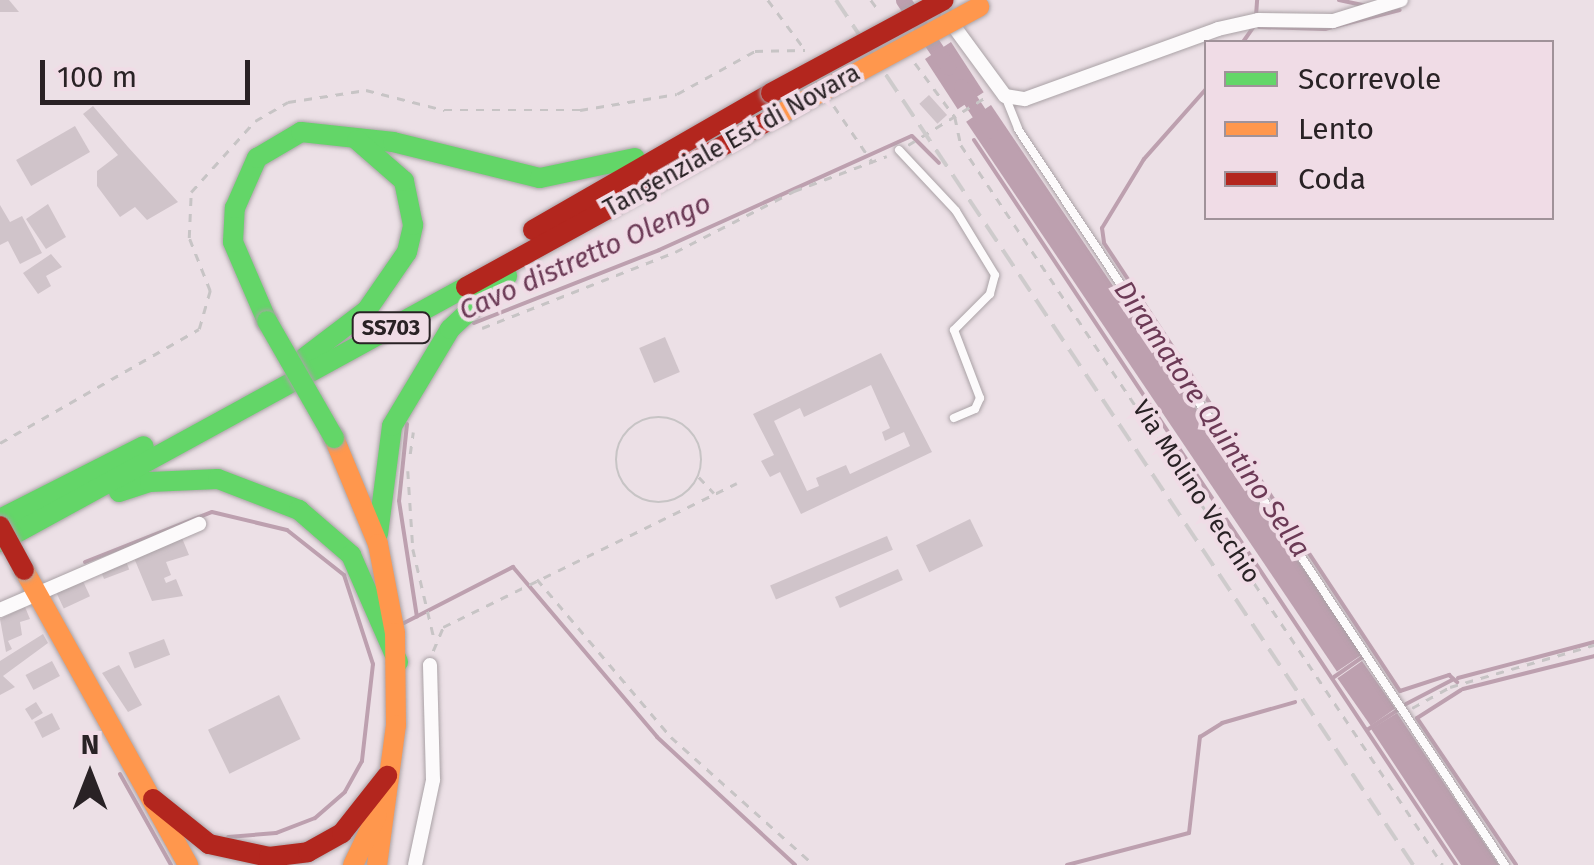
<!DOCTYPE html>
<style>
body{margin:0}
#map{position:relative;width:1594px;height:865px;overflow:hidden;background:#ece0e6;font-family:"Fira Sans",sans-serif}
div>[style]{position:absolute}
.water>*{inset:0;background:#bda0af;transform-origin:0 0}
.stream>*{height:4px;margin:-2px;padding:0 2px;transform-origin:2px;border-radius:2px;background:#bda0af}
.canal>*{height:15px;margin:-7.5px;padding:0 7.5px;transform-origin:7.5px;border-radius:7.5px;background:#bda0af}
.building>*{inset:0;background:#d0c4ca;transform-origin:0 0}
.path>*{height:2.5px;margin-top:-1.25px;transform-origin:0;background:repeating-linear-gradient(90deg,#c7c4c5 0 8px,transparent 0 16px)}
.path>.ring{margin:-1.25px;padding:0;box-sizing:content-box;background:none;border:2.5px solid #c7c4c5;border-radius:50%}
.roads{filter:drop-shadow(0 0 2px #aaa2a6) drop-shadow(0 0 2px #aaa2a6)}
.lane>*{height:8px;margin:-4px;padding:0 4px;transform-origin:4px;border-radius:4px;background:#fcfafb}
.street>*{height:14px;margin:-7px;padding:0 7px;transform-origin:7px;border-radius:7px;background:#fcfafb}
.fast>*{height:20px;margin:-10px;padding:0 10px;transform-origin:10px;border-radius:10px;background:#63d668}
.slow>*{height:20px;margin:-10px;padding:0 10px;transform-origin:10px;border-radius:10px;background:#ff974d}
.jam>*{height:20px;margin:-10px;padding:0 10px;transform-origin:10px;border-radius:10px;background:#b3261e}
.rail>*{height:4px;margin-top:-2px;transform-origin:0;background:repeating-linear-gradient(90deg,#cecbcc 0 20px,transparent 0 30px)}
.bridges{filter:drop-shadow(0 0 2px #aaa2a6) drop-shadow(0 0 2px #aaa2a6)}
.fast-bridge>*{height:20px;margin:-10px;padding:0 10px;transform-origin:10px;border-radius:10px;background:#63d668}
.slow-bridge>*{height:20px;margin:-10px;padding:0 10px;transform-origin:10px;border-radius:10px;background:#ff974d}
.jam-bridge>*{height:20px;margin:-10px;padding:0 10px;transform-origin:10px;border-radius:10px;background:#b3261e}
span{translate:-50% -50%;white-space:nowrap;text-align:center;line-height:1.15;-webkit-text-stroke:8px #f0dce6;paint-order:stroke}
.shield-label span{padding:2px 8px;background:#f0dce6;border:2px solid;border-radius:8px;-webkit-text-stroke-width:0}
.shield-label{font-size:22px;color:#292225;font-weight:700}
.street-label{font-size:25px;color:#292225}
.water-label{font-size:28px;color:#6c3a56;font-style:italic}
.legend{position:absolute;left:1204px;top:40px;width:350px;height:180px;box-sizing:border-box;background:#f0dce6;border:2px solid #a09299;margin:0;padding:12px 18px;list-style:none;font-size:30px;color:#292225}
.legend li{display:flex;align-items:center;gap:20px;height:50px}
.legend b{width:50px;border:2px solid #a09299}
.north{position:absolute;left:40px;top:725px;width:100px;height:100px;-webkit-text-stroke:8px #f0dce6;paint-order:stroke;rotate:0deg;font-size:28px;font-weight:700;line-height:40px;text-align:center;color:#292225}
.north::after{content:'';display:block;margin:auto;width:35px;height:45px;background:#292225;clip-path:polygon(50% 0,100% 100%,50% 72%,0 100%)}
.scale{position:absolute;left:40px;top:60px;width:210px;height:45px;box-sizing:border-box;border:5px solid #292225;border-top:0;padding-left:12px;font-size:30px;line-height:35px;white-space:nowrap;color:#292225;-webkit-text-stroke:8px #f0dce6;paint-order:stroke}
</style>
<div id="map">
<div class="water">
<div style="left:951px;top:42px;width:60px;height:31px;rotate:57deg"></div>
<div style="left:991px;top:105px;width:663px;height:30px;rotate:56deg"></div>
<div style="left:1362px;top:661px;width:58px;height:30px;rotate:55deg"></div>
<div style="clip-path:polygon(1397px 713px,1499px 865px,1461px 865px,1371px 729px)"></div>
</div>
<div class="stream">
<div style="left:1339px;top:0;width:25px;rotate:12deg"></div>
<div style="left:1256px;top:16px;width:16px;rotate:-86deg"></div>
<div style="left:1259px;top:27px;width:66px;rotate:1.7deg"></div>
<div style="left:1325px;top:29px;width:77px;rotate:-14.2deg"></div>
<div style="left:1243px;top:42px;width:19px;rotate:-55deg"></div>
<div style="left:1206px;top:89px;width:94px;rotate:131.5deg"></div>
<div style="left:1144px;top:159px;width:81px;rotate:121.3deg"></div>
<div style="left:1102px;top:228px;width:15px;rotate:82deg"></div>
<div style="left:1104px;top:243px;width:537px;rotate:56.55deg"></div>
<div style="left:1400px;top:691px;width:52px;rotate:-18.1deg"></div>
<div style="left:1449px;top:675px;width:11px;rotate:41deg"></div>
<div style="left:974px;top:140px;width:871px;rotate:56.38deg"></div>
<div style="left:474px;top:323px;width:199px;rotate:-21.5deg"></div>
<div style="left:659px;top:250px;width:277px;rotate:-24.3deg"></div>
<div style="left:912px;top:136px;width:38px;rotate:45deg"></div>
<div style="left:407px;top:424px;width:77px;rotate:95.9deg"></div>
<div style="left:399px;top:501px;width:117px;rotate:81.2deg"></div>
<div style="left:85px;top:562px;width:136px;rotate:-21.5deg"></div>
<div style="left:212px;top:512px;width:77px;rotate:13.5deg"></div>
<div style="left:287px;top:530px;width:73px;rotate:38.3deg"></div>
<div style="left:344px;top:575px;width:94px;rotate:72deg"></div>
<div style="left:373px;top:664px;width:98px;rotate:96.5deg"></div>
<div style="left:362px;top:761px;width:35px;rotate:119deg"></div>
<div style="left:345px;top:792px;width:40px;rotate:139deg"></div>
<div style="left:315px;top:818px;width:42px;rotate:159deg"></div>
<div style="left:276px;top:833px;width:48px;rotate:175.2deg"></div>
<div style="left:402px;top:624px;width:125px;rotate:-27.2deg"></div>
<div style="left:513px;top:567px;width:223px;rotate:49.7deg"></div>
<div style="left:657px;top:737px;width:188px;rotate:42.8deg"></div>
<div style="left:1334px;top:677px;width:40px;rotate:-34.9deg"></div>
<div style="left:1458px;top:678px;width:141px;rotate:-14.8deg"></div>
<div style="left:1463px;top:689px;width:135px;rotate:-14.1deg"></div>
<div style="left:1461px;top:690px;width:52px;rotate:147.5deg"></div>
<div style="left:1417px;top:718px;width:177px;rotate:56deg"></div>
<div style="left:1406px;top:704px;width:52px;rotate:-27.6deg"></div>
<div style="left:1367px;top:730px;width:35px;rotate:-33deg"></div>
<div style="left:120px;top:774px;width:104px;rotate:60.7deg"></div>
<div style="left:1067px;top:865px;width:126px;rotate:-14.7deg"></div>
<div style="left:1189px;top:833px;width:97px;rotate:-83.5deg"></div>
<div style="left:1200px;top:737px;width:26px;rotate:-32deg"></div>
<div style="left:1222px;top:723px;width:76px;rotate:-16deg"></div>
</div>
<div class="canal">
<div style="left:903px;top:0;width:81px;rotate:56.1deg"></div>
<div style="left:961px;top:86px;width:53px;rotate:56.6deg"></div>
</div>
<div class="building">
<div style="clip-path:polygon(0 0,9px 0,19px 12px,0 12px)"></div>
<div style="left:929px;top:95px;width:27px;height:13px;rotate:48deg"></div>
<div style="clip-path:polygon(93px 106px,128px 147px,178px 202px,147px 220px,135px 207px,120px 217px,97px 186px,97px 171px,118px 155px,83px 114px)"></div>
<div style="left:75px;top:126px;width:30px;height:68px;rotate:60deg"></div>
<div style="clip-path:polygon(48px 204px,66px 237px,46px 249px,26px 219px)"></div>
<div style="clip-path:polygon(0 205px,10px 222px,22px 216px,42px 253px,20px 264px,8px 241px,0 245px)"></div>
<div style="clip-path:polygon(51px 254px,62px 267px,46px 276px,51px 286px,38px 294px,23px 273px)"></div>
<div style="left:665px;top:337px;width:38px;height:28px;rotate:67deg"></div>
<div style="clip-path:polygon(evenodd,881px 353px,932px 452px,801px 514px,780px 472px,770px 477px,761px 461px,774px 455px,753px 414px,881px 353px,871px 385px,890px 428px,882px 432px,885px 441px,904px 432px,910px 446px,850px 474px,846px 465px,816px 478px,819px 486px,807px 491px,774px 421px,800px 408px,804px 417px,871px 385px)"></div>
<div style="left:970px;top:519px;width:30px;height:60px;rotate:64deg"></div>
<div style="left:887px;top:536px;width:15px;height:127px;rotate:67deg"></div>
<div style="clip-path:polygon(182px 538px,189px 555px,166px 562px,171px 575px,164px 578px,166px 583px,176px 579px,183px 596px,152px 601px,134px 558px)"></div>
<div style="left:126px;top:561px;width:9px;height:27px;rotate:69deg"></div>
<div style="left:898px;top:569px;width:12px;height:69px;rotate:66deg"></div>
<div style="left:82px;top:579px;width:19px;height:29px;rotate:65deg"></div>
<div style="clip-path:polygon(25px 607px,30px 619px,20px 622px,22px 635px,8px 641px,12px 649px,6px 652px,0 619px)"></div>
<div style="clip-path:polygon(43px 634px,48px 643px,3px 676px,15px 687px,0 695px,0 661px)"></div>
<div style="left:164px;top:639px;width:17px;height:38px;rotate:69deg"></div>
<div style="left:52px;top:661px;width:17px;height:30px;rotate:62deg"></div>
<div style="clip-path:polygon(119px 665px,142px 705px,128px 712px,102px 673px)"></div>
<div style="left:279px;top:695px;width:49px;height:79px;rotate:64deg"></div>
<div style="left:36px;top:702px;width:13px;height:13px;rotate:58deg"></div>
<div style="left:52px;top:713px;width:18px;height:20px;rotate:63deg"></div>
</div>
<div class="path">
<div style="left:768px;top:0;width:59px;rotate:53.3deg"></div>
<div style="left:871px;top:0;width:14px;rotate:54deg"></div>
<div style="left:915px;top:63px;width:67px;rotate:53.5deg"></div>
<div style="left:955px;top:117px;width:29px;rotate:78deg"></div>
<div style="left:961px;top:145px;width:866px;rotate:56.2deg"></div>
<div style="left:834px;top:106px;width:69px;rotate:55.6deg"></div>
<div style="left:908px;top:145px;width:92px;rotate:-31.6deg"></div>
<div style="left:482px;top:328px;width:207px;rotate:-21.5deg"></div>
<div style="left:675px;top:252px;width:134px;rotate:-27.1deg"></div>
<div style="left:794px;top:191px;width:99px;rotate:-20.6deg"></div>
<div class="ring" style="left:616px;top:417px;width:83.5px;height:83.5px"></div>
<div style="left:0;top:443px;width:229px;rotate:-29.8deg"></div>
<div style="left:199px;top:329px;width:40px;rotate:-74deg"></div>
<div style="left:210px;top:291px;width:57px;rotate:-111.6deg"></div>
<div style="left:189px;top:238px;width:46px;rotate:-87.5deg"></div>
<div style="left:191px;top:192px;width:96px;rotate:-48deg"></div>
<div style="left:255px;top:121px;width:38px;rotate:-30deg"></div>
<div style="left:288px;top:102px;width:79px;rotate:-8.7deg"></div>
<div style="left:366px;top:90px;width:81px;rotate:14.4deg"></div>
<div style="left:444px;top:110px;width:136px"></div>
<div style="left:580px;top:110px;width:98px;rotate:-9.4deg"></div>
<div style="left:677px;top:94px;width:89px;rotate:-28.9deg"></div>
<div style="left:755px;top:51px;width:50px;rotate:-1.1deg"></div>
<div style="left:410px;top:454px;width:22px;rotate:-82deg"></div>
<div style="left:408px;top:471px;width:78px;rotate:86.3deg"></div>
<div style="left:413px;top:549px;width:96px;rotate:76.7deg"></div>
<div style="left:699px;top:477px;width:22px;rotate:47deg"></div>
<div style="left:537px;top:579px;width:207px;rotate:49.7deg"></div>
<div style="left:671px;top:737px;width:192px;rotate:41.8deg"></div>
<div style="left:433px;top:651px;width:26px;rotate:-67deg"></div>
<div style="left:443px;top:627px;width:327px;rotate:-26.1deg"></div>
<div style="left:1412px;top:708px;width:43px;rotate:-28.9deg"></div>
<div style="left:1450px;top:687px;width:150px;rotate:-16.3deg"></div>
</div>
<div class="roads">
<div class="lane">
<div style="left:1005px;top:96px;width:35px;rotate:68deg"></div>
<div style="left:1018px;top:129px;width:883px;rotate:56.51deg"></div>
<div style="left:899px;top:150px;width:83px;rotate:46.9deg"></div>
<div style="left:956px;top:211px;width:75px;rotate:58.6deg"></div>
<div style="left:995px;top:275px;width:20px;rotate:105deg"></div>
<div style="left:990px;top:294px;width:51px;rotate:135deg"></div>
<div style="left:954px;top:330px;width:73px;rotate:69.1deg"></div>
<div style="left:980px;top:398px;width:12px;rotate:114deg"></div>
<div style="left:975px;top:409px;width:23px;rotate:157deg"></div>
</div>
<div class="street">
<div style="left:947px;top:17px;width:98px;rotate:53.7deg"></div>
<div style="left:1005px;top:96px;width:20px;rotate:9deg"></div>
<div style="left:1025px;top:99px;width:205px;rotate:-19.9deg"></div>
<div style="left:1218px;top:29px;width:41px;rotate:-12.7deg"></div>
<div style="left:1258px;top:20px;width:75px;rotate:0.8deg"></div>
<div style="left:1333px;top:21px;width:71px;rotate:-17.2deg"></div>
<div style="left:0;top:610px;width:217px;rotate:-23.4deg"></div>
<div style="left:415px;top:865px;width:87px;rotate:-78deg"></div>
<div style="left:433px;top:780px;width:115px;rotate:-91.5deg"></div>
</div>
<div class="fast">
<div style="left:267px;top:321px;width:86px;rotate:-113.3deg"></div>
<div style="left:233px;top:242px;width:34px;rotate:-87deg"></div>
<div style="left:235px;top:208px;width:55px;rotate:-66.3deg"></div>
<div style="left:257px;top:158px;width:51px;rotate:-30.6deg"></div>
<div style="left:301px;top:132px;width:93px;rotate:6.2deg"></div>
<div style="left:393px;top:142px;width:151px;rotate:13.8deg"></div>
<div style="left:540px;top:178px;width:97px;rotate:-11.9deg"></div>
<div style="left:304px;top:358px;width:79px;rotate:-37.3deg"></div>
<div style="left:367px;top:310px;width:70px;rotate:-55.4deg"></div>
<div style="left:407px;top:252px;width:28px;rotate:-77deg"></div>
<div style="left:413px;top:225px;width:45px;rotate:-101.6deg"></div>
<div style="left:404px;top:181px;width:62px;rotate:-138.9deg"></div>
<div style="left:119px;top:492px;width:33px;rotate:-18deg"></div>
<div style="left:150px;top:482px;width:68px;rotate:-2.5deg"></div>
<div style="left:218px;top:479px;width:87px;rotate:20.9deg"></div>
<div style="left:299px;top:510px;width:69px;rotate:40.9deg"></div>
<div style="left:351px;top:555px;width:117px;rotate:66.3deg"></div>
<div style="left:0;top:519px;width:161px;rotate:-26.9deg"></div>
<div style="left:378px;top:534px;width:109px;rotate:-82.6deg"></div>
<div style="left:392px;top:426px;width:113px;rotate:-59.1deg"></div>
<div style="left:450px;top:329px;width:78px;rotate:-42.9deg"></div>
<div style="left:0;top:542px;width:531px;rotate:-28.69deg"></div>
</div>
<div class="slow">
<div style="left:334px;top:438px;width:115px;rotate:67.5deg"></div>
<div style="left:378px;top:544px;width:91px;rotate:79.2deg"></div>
<div style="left:395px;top:633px;width:92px;rotate:89.4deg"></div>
<div style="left:396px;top:725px;width:141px;rotate:97.7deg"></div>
<div style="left:24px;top:570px;width:338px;rotate:60.9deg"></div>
<div style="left:353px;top:865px;width:55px;rotate:-64.4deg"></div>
</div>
<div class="jam">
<div style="left:533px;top:230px;width:275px;rotate:-29.9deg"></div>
<div style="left:466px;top:287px;width:361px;rotate:-28.8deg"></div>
<div style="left:153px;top:799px;width:72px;rotate:38.8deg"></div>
<div style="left:209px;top:844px;width:61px;rotate:12.2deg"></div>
<div style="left:269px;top:857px;width:39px;rotate:-7deg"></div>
<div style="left:308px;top:852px;width:39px;rotate:-29deg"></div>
<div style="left:342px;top:833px;width:73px;rotate:-51.7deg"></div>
</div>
</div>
<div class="rail">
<div style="left:836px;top:0;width:1040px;rotate:56.29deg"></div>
</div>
<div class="bridges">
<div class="fast-bridge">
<div style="left:267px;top:321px;width:135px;rotate:60.2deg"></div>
</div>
<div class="slow-bridge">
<div style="left:782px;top:113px;width:224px;rotate:-28.3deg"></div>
</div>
<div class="jam-bridge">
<div style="left:771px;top:93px;width:196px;rotate:-28.3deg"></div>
<div style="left:0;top:526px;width:50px;rotate:61.4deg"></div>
</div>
</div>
<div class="shield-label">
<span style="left:391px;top:328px">SS703</span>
</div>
<div class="street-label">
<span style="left:732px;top:141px;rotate:-29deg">Tangenziale Est di Novara</span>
<span style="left:1196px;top:492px;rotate:57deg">Via Molino Vecchio</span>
</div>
<div class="water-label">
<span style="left:585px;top:257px;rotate:-24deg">Cavo distretto Olengo</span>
<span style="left:1212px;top:419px;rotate:56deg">Diramatore Quintino Sella</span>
</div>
<ul class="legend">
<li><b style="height:12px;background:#63d668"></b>Scorrevole</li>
<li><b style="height:12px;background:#ff974d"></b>Lento</li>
<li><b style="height:12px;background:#b3261e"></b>Coda</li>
</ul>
<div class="north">N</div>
<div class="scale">100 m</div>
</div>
